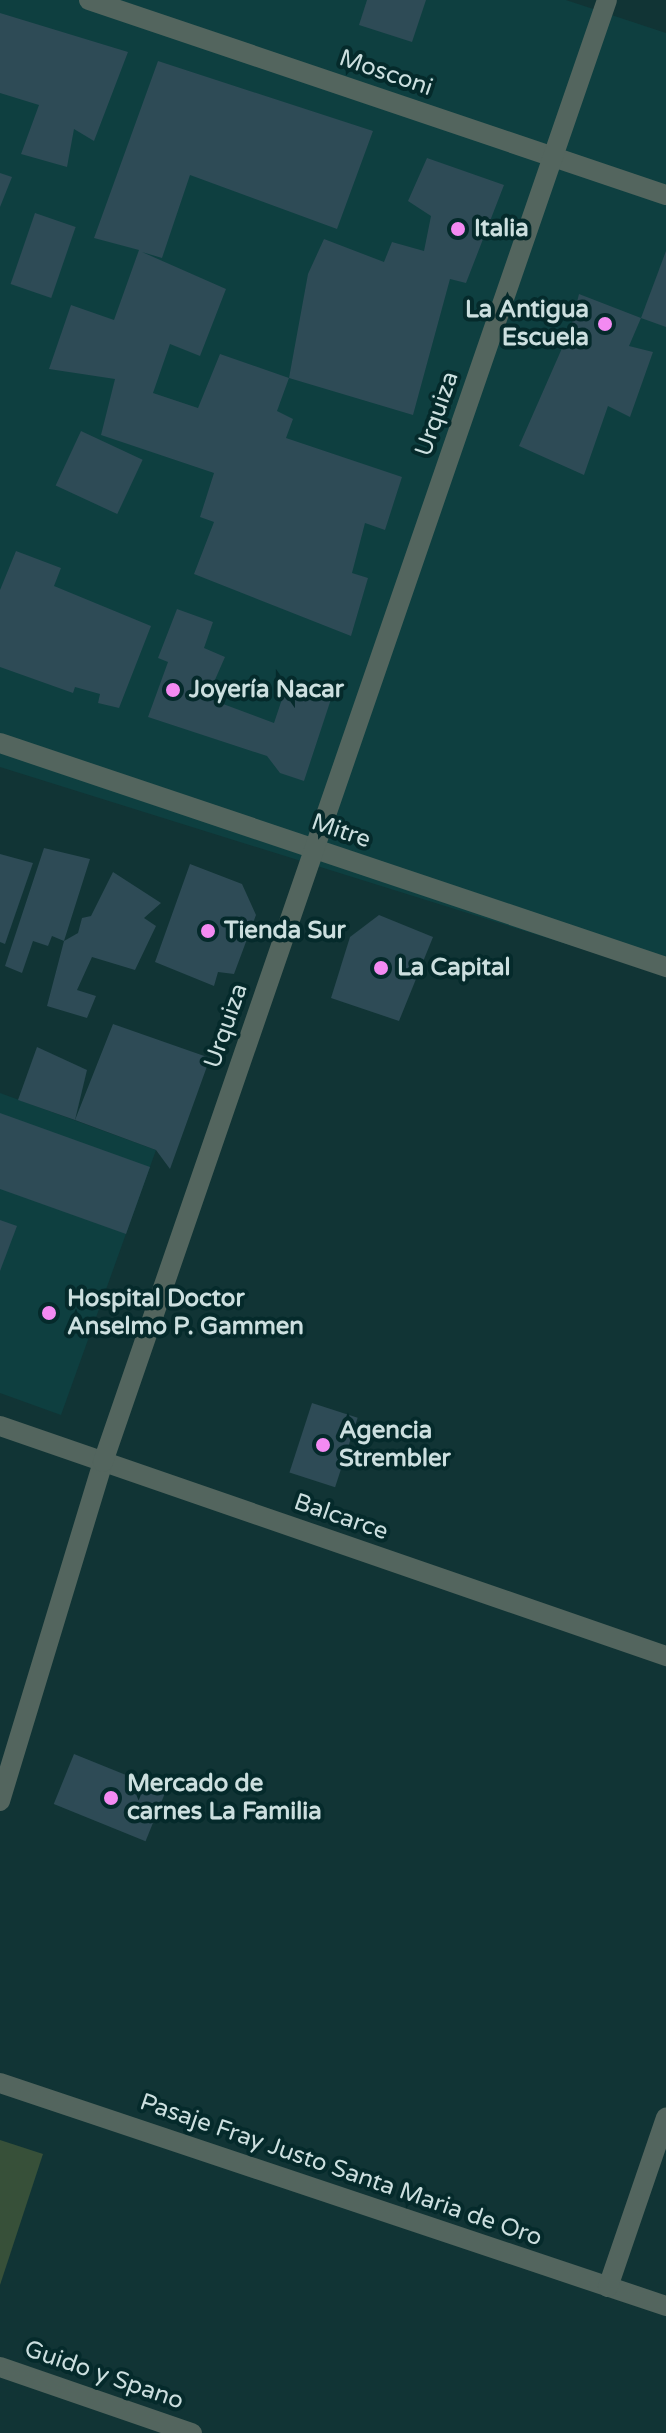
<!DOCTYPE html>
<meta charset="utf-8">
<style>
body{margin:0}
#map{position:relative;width:666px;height:2433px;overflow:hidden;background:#113435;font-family:"Varela Round",sans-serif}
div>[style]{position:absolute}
.built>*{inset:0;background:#0e3f40}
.green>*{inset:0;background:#375039}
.building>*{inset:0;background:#2e4b56;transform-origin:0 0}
.minor>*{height:20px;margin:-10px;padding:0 10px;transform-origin:10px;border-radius:10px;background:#53655e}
.dots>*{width:22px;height:22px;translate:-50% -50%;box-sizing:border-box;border:4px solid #052a2b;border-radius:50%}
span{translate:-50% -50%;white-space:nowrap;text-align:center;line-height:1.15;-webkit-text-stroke:8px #052a2b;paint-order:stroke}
.street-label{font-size:24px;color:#ccdfdf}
.poi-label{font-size:24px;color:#ccdfdf;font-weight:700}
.left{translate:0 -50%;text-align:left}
.right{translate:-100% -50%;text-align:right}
</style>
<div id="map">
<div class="built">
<div style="clip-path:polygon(0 0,566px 0,666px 33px,666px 975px,0 767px)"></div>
<div style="clip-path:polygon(0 1093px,156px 1150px,61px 1415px,0 1393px)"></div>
</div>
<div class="green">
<div style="clip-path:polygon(0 2140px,43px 2154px,0 2285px)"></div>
</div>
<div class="building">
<div style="clip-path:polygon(367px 0,426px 0,412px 42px,359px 25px)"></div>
<div style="clip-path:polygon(0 13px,128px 52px,94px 141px,74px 129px,67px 167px,21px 154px,39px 105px,0 93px)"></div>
<div style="clip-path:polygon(158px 61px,373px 131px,337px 229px,190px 175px,162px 258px,142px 252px,226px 289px,200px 356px,170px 344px,153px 393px,198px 408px,220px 354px,289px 378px,277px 411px,293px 419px,286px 438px,402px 477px,385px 530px,365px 523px,352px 573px,368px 578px,351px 636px,194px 574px,214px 522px,200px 517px,214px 473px,101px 435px,115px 379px,49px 369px,71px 305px,114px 320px,139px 250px,94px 238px)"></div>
<div style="clip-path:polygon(427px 158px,504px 185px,466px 283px,450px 279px,413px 415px,289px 378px,308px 274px,324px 239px,384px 262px,392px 242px,424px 251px,431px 216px,408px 201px)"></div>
<div style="clip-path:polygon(0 173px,12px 177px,0 207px)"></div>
<div style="left:35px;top:213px;width:43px;height:75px;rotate:19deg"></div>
<div style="clip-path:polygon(666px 251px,666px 327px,641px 318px)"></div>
<div style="clip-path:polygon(579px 294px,641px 318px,629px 346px,653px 352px,630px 417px,608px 406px,584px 475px,519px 446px,570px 330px)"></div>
<div style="left:81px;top:431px;width:68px;height:60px;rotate:25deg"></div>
<div style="clip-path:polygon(16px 551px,61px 568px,54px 586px,151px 626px,119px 708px,98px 703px,100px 694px,75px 687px,73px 693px,0 667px,0 590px)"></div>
<div style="clip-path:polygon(177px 609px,213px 622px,204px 648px,225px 657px,207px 698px,274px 723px,283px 696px,296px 681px,333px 693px,304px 781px,280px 773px,267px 756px,148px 717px,168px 662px,158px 658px)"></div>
<div style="clip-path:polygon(44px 848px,90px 859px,64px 941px,78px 933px,82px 918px,91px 916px,113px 872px,161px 903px,144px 918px,156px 926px,135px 970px,92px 957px,77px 990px,96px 996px,87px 1018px,47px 1006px,64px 941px,52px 936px,48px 946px,33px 941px,22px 973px,5px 966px)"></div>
<div style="clip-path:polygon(0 854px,33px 863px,5px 944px,0 942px)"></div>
<div style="clip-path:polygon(190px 864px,242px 884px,256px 915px,234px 974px,218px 972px,214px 986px,155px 962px)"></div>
<div style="clip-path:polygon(379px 915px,433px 937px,399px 1021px,331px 998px,350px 937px)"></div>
<div style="clip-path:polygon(113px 1024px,210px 1058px,170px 1169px,156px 1150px,75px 1120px)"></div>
<div style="clip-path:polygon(37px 1047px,87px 1070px,75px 1120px,18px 1100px)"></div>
<div style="clip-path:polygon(0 1113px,150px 1167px,126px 1234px,0 1189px)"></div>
<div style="clip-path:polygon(0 1220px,17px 1226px,0 1271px)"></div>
<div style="left:312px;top:1403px;width:48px;height:73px;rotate:18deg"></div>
<div style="left:74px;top:1754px;width:99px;height:54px;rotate:22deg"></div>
</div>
<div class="minor">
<div style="left:89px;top:0;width:609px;rotate:18.67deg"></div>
<div style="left:0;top:743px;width:703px;rotate:18.59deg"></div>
<div style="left:0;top:1426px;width:705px;rotate:19.05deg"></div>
<div style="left:0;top:1801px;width:354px;rotate:-73.1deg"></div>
<div style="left:103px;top:1462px;width:1546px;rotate:-70.98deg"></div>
<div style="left:0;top:2083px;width:702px;rotate:18.51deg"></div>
<div style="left:608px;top:2287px;width:179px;rotate:-71.1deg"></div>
<div style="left:0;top:2367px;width:203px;rotate:19deg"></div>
</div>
<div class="dots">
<div style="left:458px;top:229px;background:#f38af2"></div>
<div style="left:605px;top:324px;background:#f38af2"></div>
<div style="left:173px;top:690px;background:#f38af2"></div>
<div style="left:208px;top:931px;background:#f38af2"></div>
<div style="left:381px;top:968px;background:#f38af2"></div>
<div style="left:49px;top:1313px;background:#f38af2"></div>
<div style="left:323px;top:1445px;background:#f38af2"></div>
<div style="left:111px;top:1798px;background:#f38af2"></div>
</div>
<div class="street-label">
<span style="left:386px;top:73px;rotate:19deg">Mosconi</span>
<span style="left:437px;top:414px;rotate:-71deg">Urquiza</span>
<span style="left:341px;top:831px;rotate:19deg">Mitre</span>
<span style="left:226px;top:1026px;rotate:-71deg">Urquiza</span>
<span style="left:341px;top:1517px;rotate:19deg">Balcarce</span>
<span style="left:341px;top:2170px;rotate:19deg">Pasaje Fray Justo Santa Maria de Oro</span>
<span style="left:104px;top:2375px;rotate:19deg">Guido y Spano</span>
</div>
<div class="poi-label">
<span class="left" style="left:474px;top:229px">Italia</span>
<span class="right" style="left:589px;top:324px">La Antigua<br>Escuela</span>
<span class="left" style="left:189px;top:690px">Joyería Nacar</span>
<span class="left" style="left:224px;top:931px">Tienda Sur</span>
<span class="left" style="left:397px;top:968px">La Capital</span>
<span class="left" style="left:67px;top:1313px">Hospital Doctor<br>Anselmo P. Gammen</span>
<span class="left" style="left:339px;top:1445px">Agencia<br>Strembler</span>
<span class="left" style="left:127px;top:1798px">Mercado de<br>carnes La Familia</span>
</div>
</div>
